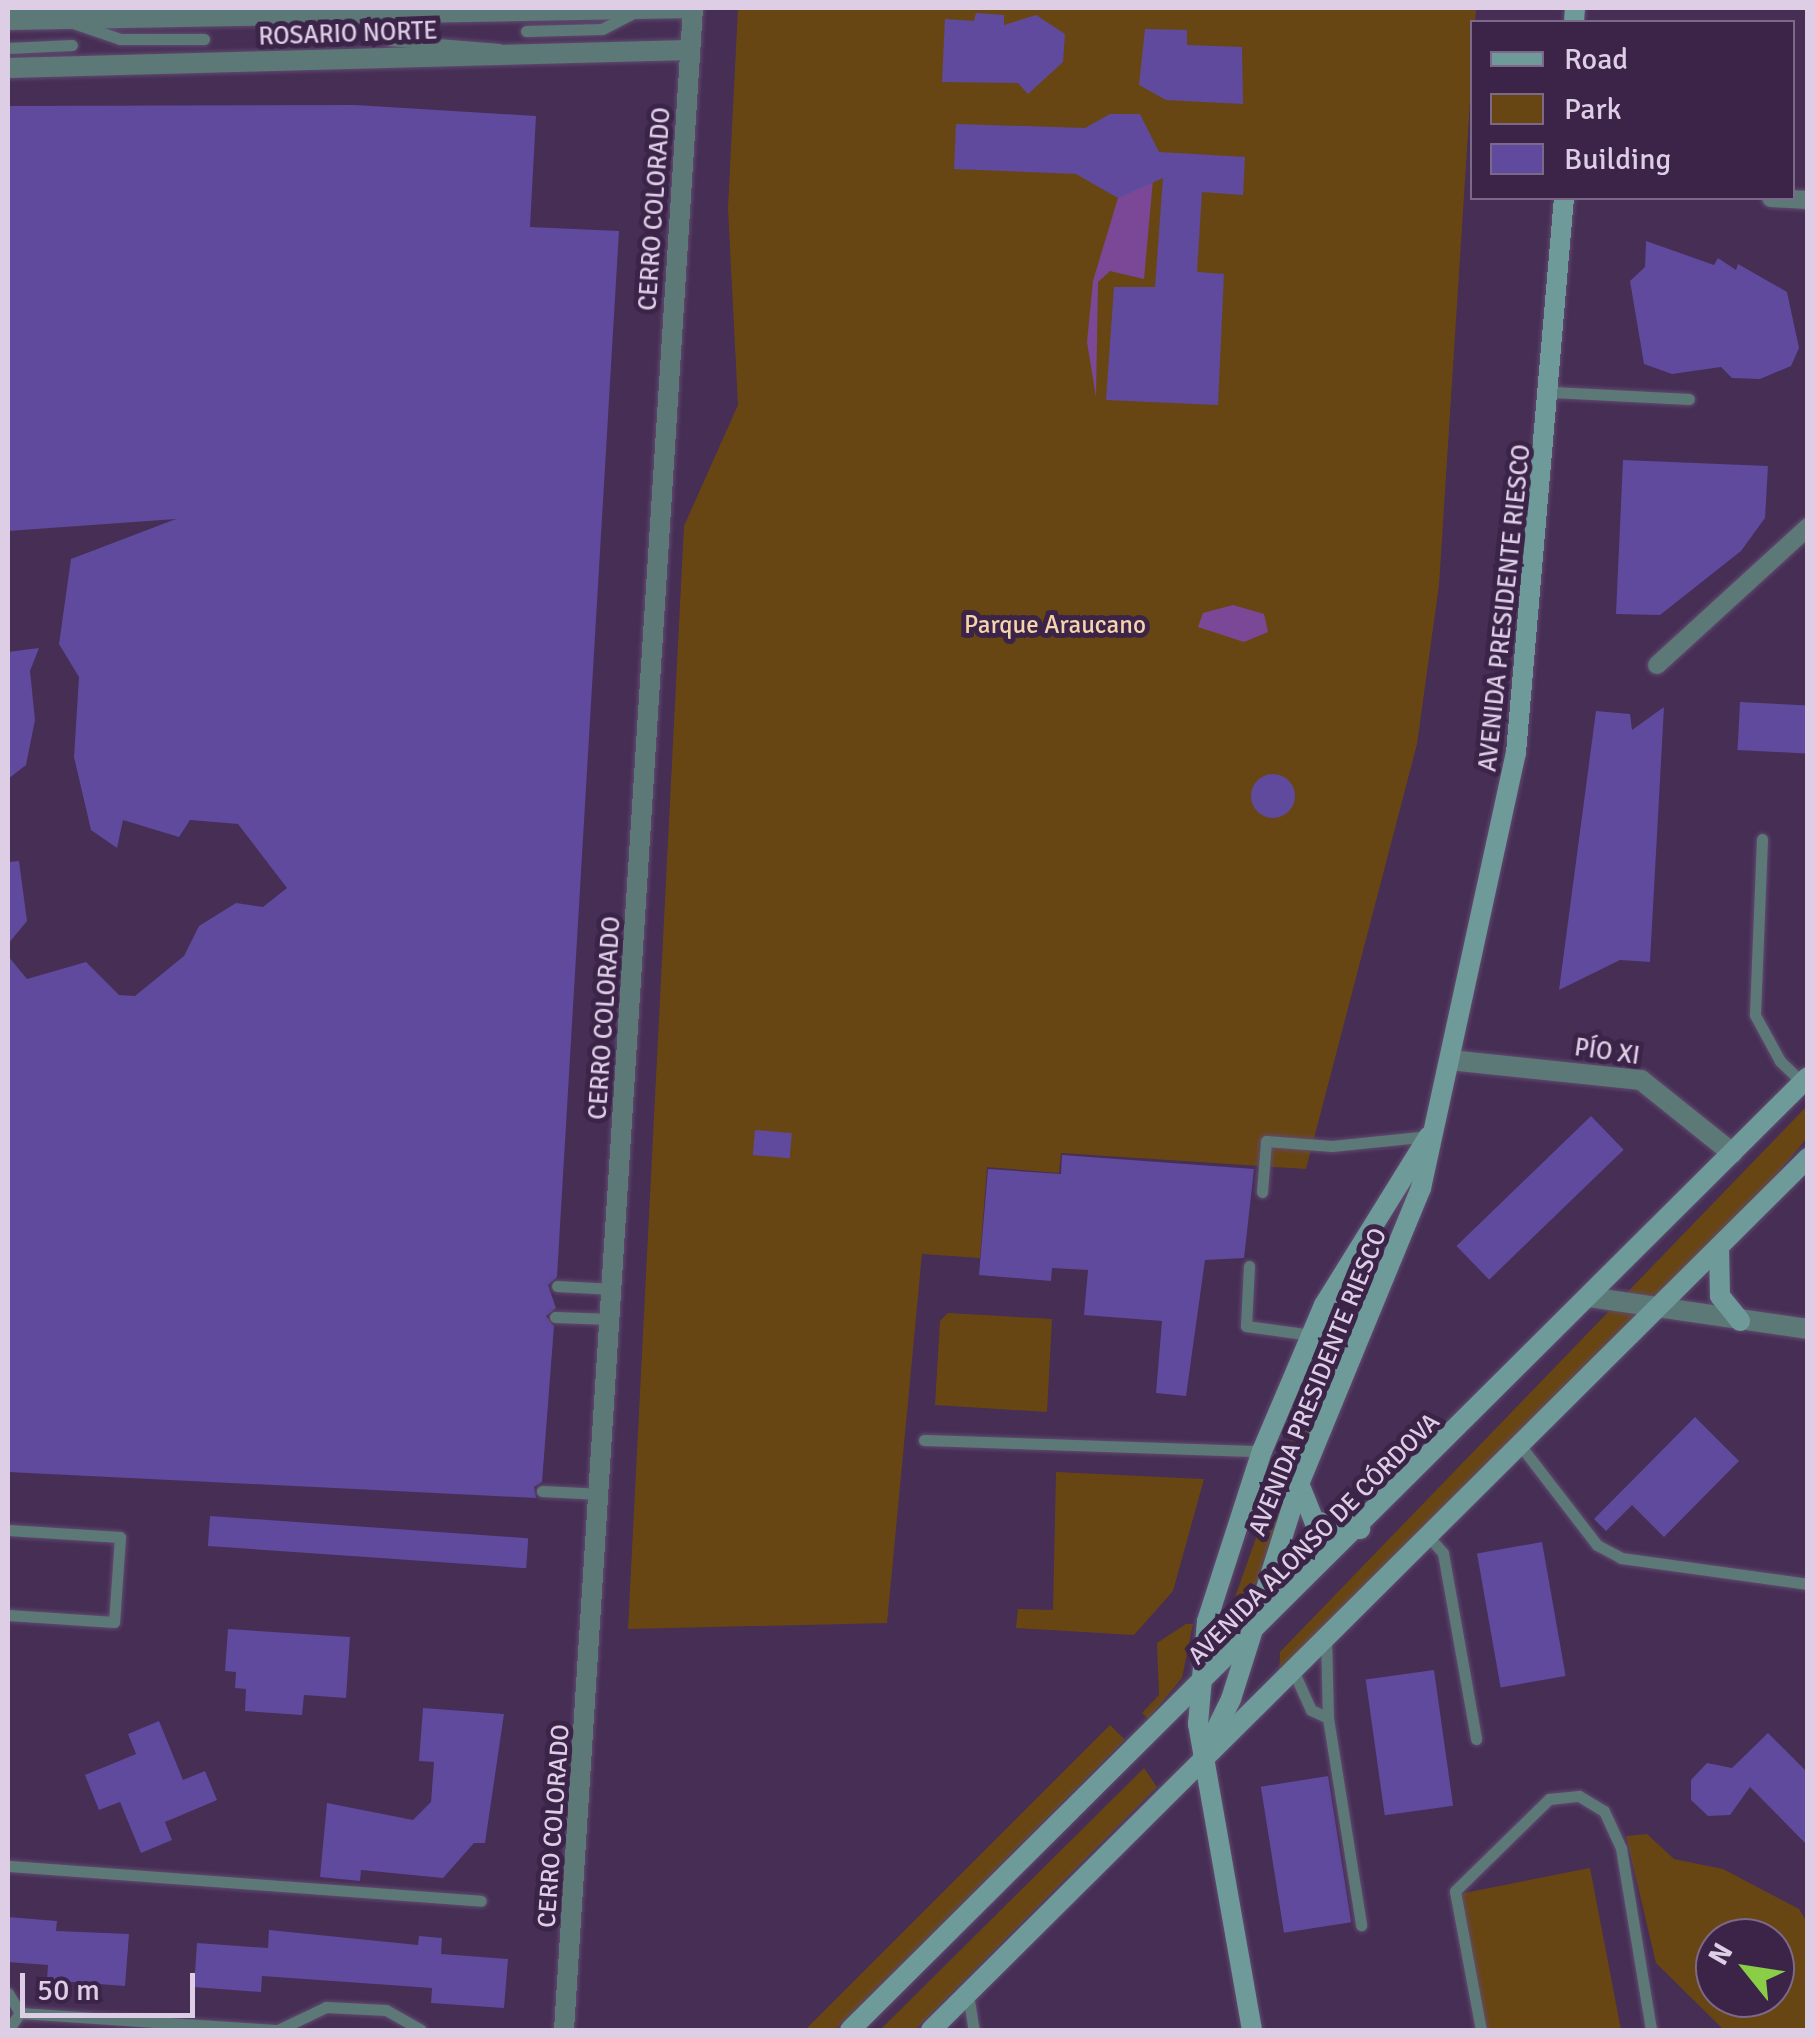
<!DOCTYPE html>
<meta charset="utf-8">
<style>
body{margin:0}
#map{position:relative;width:1815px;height:2038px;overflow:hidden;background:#462e55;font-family:Signika,sans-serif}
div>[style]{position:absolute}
.green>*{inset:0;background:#684614;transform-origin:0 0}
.water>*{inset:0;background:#7b4897}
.building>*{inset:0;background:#5f4a9e;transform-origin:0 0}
.round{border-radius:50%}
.roads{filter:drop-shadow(0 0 2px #614b6f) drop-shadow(0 0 2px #614b6f)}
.service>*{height:11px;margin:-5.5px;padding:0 5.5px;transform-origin:5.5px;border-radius:5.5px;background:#5d7977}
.pedestrian>*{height:18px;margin:-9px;padding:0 9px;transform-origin:9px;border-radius:9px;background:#5d7977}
.minor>*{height:20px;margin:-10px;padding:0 10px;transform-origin:10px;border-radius:10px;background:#5d7977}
.tertiary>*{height:20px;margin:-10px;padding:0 10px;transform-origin:10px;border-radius:10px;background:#5d7977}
.secondary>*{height:20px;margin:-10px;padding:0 10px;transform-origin:10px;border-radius:10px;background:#6e9b99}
span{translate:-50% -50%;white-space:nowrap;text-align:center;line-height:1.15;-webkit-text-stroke:10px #3c2449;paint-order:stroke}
.street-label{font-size:25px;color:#ddcee6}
.park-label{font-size:25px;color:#f5d3ab}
.frame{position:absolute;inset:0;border:10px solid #ddcee6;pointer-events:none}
.legend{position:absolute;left:1470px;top:20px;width:325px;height:180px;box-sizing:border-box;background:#3c2449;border:2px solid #7c6888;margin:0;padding:12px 18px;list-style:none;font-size:30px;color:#ddcee6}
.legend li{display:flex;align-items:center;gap:20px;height:50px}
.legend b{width:50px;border:2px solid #7c6888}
.north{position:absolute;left:1695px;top:1918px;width:100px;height:100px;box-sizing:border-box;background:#3c2449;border:2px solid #7c6888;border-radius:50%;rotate:300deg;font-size:28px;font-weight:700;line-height:40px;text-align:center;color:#ddcee6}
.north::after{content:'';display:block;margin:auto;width:35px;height:45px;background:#8ace47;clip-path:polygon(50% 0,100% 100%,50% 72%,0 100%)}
.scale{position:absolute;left:20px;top:1973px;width:175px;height:45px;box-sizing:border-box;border:5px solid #ddcee6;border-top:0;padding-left:12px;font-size:30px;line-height:35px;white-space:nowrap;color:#ddcee6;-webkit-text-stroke:8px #3c2449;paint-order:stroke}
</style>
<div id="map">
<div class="green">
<div style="clip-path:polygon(738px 8px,1476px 8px,1439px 585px,1417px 744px,1306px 1169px,1061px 1153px,1059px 1173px,987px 1167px,980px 1258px,922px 1254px,887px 1623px,628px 1629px,684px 526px,738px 405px,728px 208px)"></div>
<div style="clip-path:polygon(1807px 1106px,1807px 1138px,1771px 1181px,1279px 1679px,1280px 1652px)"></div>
<div style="clip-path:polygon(1376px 1257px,1258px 1581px,1233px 1603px,1315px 1371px)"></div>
<div style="clip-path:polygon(948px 1313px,1052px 1319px,1047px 1412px,935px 1405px,940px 1321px)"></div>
<div style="clip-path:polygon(1056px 1472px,1204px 1479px,1173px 1591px,1134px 1635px,1016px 1628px,1018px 1609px,1053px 1610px)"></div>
<div style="clip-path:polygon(1186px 1624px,1193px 1624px,1182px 1678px,1148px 1719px,1142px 1713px,1159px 1695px,1157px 1643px)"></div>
<div style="left:1110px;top:1725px;width:21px;height:437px;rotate:45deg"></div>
<div style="clip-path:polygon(1144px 1768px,1157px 1787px,915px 2030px,880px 2030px)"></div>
<div style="clip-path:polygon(evenodd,1647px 1834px,1674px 1859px,1723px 1869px,1799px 1909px,1807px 1922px,1807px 2030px,1724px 2030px,1656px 1963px,1626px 1836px,1647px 1834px,1715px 1938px,1775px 1938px,1775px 1998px,1715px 1998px,1715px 1938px)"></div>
<div style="clip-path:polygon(1590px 1868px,1621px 2030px,1485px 2030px,1459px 1894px)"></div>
</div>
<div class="water">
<div style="clip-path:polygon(1153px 179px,1144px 279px,1110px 271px,1098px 282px,1096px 397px,1087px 342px,1093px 281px,1118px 198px)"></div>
<div style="clip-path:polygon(1233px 605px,1264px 614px,1268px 632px,1244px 642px,1198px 627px,1203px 613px)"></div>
</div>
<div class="building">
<div style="clip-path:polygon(976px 13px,1004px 15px,1004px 25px,1036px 15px,1065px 34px,1063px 62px,1028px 94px,1018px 83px,942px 82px,945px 19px,974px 21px)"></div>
<div style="clip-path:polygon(1145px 29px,1187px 30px,1187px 45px,1242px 47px,1243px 104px,1166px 100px,1139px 85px)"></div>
<div style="clip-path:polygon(355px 105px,536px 116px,530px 227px,619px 231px,557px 1277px,548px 1285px,556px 1308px,546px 1316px,554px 1326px,542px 1482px,534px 1487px,536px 1498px,8px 1472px,8px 956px,27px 979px,86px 962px,119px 995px,135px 996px,184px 956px,199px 926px,236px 903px,263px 907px,287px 888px,238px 824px,190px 820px,179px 837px,123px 820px,117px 848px,91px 830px,74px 757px,79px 677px,59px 644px,71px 559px,176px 519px,8px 531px,8px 106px)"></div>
<div style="clip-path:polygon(1110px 114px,1140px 114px,1159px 152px,1245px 157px,1243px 195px,1202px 192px,1197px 272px,1224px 274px,1218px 405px,1106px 400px,1114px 287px,1155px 287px,1163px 178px,1118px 198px,1076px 174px,954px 169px,956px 124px,1085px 128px)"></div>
<div style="clip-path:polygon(1646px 241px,1714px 265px,1718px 258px,1736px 270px,1738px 264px,1787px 292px,1799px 348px,1791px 366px,1760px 379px,1732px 378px,1721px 367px,1672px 374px,1644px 364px,1630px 281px,1645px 267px)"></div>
<div style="clip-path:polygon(1623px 460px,1768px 466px,1765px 518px,1741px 551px,1660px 615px,1616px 614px)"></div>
<div style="clip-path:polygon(39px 648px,30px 671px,35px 720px,26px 765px,8px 779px,8px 652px)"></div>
<div style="left:1740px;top:702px;width:68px;height:48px;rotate:3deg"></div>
<div style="clip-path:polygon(1664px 707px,1650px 962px,1620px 960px,1559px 990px,1596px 711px,1630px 714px,1632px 730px)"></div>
<div class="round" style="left:1251px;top:774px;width:44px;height:44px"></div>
<div style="clip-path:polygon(19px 861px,27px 921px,8px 944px,8px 862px)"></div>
<div style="left:1591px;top:1116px;width:47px;height:187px;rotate:46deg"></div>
<div style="left:755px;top:1130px;width:37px;height:25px;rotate:5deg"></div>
<div style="clip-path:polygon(1062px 1155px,1254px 1169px,1244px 1258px,1205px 1260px,1186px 1396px,1156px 1393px,1162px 1321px,1084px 1315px,1088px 1270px,1052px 1268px,1051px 1281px,979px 1275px,988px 1169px,1061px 1174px)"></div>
<div style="clip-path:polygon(1695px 1417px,1739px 1461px,1664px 1537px,1632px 1505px,1606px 1531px,1594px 1519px)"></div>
<div style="left:210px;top:1516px;width:319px;height:30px;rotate:4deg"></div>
<div style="left:1542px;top:1542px;width:136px;height:66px;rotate:80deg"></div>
<div style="clip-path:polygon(228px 1629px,350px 1637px,346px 1698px,304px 1695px,302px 1715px,245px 1711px,246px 1689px,235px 1688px,236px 1672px,225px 1671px)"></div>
<div style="left:1434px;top:1670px;width:137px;height:69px;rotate:82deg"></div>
<div style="clip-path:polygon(423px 1708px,504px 1714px,485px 1843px,474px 1843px,443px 1878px,361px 1870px,360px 1881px,320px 1877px,327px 1803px,413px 1820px,431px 1802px,434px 1762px,419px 1761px)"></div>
<div style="clip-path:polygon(159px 1721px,183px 1780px,205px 1771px,217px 1800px,165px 1822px,172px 1840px,141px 1853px,120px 1802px,99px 1810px,85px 1775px,136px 1754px,128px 1734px)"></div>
<div style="clip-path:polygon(1768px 1733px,1808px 1773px,1808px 1846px,1750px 1787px,1730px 1815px,1708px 1816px,1691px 1800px,1691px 1780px,1707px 1763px,1732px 1768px)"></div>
<div style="left:1328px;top:1776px;width:148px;height:68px;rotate:81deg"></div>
<div style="clip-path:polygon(8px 1917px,57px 1921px,56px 1931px,129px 1934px,125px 1986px,47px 1980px,48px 1965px,8px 1962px)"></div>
<div style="clip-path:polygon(269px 1930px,418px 1945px,419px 1936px,442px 1938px,441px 1954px,508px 1959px,504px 2008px,431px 2003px,432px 1988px,262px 1976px,261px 1992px,194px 1987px,197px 1943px,268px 1948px)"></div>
</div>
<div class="roads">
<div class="service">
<div style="left:76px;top:24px;width:46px;rotate:18.8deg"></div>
<div style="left:120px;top:39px;width:84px"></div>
<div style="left:526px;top:31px;width:76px;rotate:-1.5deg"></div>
<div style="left:602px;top:29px;width:36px;rotate:-27deg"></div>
<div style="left:389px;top:40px;width:110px;rotate:4.7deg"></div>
<div style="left:8px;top:48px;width:64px;rotate:-2.7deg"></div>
<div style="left:1553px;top:392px;width:136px;rotate:2.9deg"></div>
<div style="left:1762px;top:839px;width:176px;rotate:92.3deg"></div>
<div style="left:1755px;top:1015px;width:52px;rotate:61.5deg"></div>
<div style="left:1780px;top:1061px;width:30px;rotate:44deg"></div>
<div style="left:1262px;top:1192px;width:51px;rotate:-85.5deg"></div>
<div style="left:1266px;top:1141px;width:66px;rotate:4.3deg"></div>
<div style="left:1332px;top:1146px;width:98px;rotate:-5.9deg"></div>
<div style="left:1249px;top:1266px;width:60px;rotate:92.9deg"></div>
<div style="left:1246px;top:1326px;width:66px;rotate:7.9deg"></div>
<div style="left:557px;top:1286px;width:56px;rotate:3.1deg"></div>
<div style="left:555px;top:1317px;width:56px;rotate:2deg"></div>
<div style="left:924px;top:1440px;width:338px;rotate:1.9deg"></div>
<div style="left:1520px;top:1445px;width:126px;rotate:52.4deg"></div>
<div style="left:1597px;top:1545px;width:27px;rotate:28deg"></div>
<div style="left:1621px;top:1558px;width:189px;rotate:7.9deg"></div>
<div style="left:542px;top:1491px;width:60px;rotate:2.9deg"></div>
<div style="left:8px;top:1530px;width:112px;rotate:3.6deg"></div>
<div style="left:120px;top:1537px;width:85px;rotate:94deg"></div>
<div style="left:114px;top:1622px;width:106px;rotate:-176.2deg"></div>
<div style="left:1427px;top:1535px;width:24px;rotate:48deg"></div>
<div style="left:1443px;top:1553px;width:189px;rotate:79.9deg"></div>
<div style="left:1326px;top:1637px;width:81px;rotate:88.6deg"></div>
<div style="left:1328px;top:1718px;width:210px;rotate:80.9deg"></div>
<div style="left:1292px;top:1668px;width:46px;rotate:65.7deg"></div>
<div style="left:1311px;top:1710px;width:19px;rotate:25deg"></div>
<div style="left:8px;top:1866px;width:474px;rotate:4.2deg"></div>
<div style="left:8px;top:1993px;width:23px;rotate:59deg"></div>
<div style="left:968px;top:1994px;width:36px;rotate:81deg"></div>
<div style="left:20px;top:2013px;width:259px;rotate:3.8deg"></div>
<div style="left:278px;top:2030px;width:53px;rotate:-25.6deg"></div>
<div style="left:326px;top:2007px;width:60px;rotate:2.9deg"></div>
<div style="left:386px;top:2010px;width:40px;rotate:29.7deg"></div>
<div style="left:8px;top:2030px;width:21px;rotate:-55deg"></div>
<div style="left:1481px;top:2030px;width:141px;rotate:-100.6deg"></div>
<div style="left:1455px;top:1891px;width:132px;rotate:-44.4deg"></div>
<div style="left:1549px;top:1799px;width:30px;rotate:-6deg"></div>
<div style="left:1579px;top:1796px;width:29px;rotate:31deg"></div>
<div style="left:1604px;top:1811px;width:41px;rotate:65.3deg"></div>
<div style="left:1621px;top:1848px;width:184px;rotate:80.6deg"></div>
</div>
<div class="pedestrian">
<div style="left:1771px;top:198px;width:37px;rotate:3deg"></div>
<div style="left:1657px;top:665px;width:205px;rotate:-42.4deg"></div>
</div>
<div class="minor">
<div style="left:8px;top:20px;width:685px;rotate:-1deg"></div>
<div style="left:8px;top:68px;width:682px;rotate:-1.51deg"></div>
<div style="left:1450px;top:1060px;width:192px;rotate:6deg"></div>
<div style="left:1641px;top:1080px;width:117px;rotate:38.7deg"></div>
</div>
<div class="tertiary">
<div style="left:1589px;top:1297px;width:221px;rotate:8.3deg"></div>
<div style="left:564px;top:2030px;width:2026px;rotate:-86.35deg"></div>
</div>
<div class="secondary">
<div style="left:1574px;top:22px;width:14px;rotate:-86deg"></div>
<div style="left:1719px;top:1247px;width:49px;rotate:88.8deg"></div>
<div style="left:1720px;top:1296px;width:32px;rotate:51deg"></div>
<div style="left:1300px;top:1486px;width:38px;rotate:68deg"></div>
<div style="left:1314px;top:1521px;width:47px;rotate:9.9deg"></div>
<div style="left:1203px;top:1756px;width:64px;rotate:-63.8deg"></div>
<div style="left:1231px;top:1699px;width:225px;rotate:-72.4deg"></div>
<div style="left:1299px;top:1484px;width:320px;rotate:-67.6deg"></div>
<div style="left:1421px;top:1188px;width:445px;rotate:-77.7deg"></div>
<div style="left:1516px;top:753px;width:557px;rotate:-85.06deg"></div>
<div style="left:850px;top:2030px;width:1351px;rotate:-44.85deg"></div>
<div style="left:931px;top:2030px;width:1237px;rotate:-44.84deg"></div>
<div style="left:1252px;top:2030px;width:311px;rotate:-100deg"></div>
<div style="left:1198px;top:1724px;width:103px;rotate:-85deg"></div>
<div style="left:1207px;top:1621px;width:179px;rotate:-72.1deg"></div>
<div style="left:1262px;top:1451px;width:159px;rotate:-67deg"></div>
<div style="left:1324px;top:1305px;width:198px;rotate:-58.2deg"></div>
</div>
</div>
<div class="street-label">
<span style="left:348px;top:34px;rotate:-2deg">ROSARIO NORTE</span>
<span style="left:655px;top:209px;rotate:-86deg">CERRO COLORADO</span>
<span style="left:1505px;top:608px;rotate:-84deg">AVENIDA PRESIDENTE RIESCO</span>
<span style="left:605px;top:1018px;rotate:-86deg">CERRO COLORADO</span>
<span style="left:1607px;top:1052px;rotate:8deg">PÍO XI</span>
<span style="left:1318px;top:1382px;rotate:-68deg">AVENIDA PRESIDENTE RIESCO</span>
<span style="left:1314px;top:1539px;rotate:-45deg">AVENIDA ALONSO DE CÓRDOVA</span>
<span style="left:554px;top:1826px;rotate:-86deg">CERRO COLORADO</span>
</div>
<div class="park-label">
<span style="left:1055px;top:625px">Parque Araucano</span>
</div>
<div class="frame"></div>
<ul class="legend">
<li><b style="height:12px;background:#6e9b99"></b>Road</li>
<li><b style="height:28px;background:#684614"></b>Park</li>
<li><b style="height:28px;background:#5f4a9e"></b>Building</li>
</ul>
<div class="north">N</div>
<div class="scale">50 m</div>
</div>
